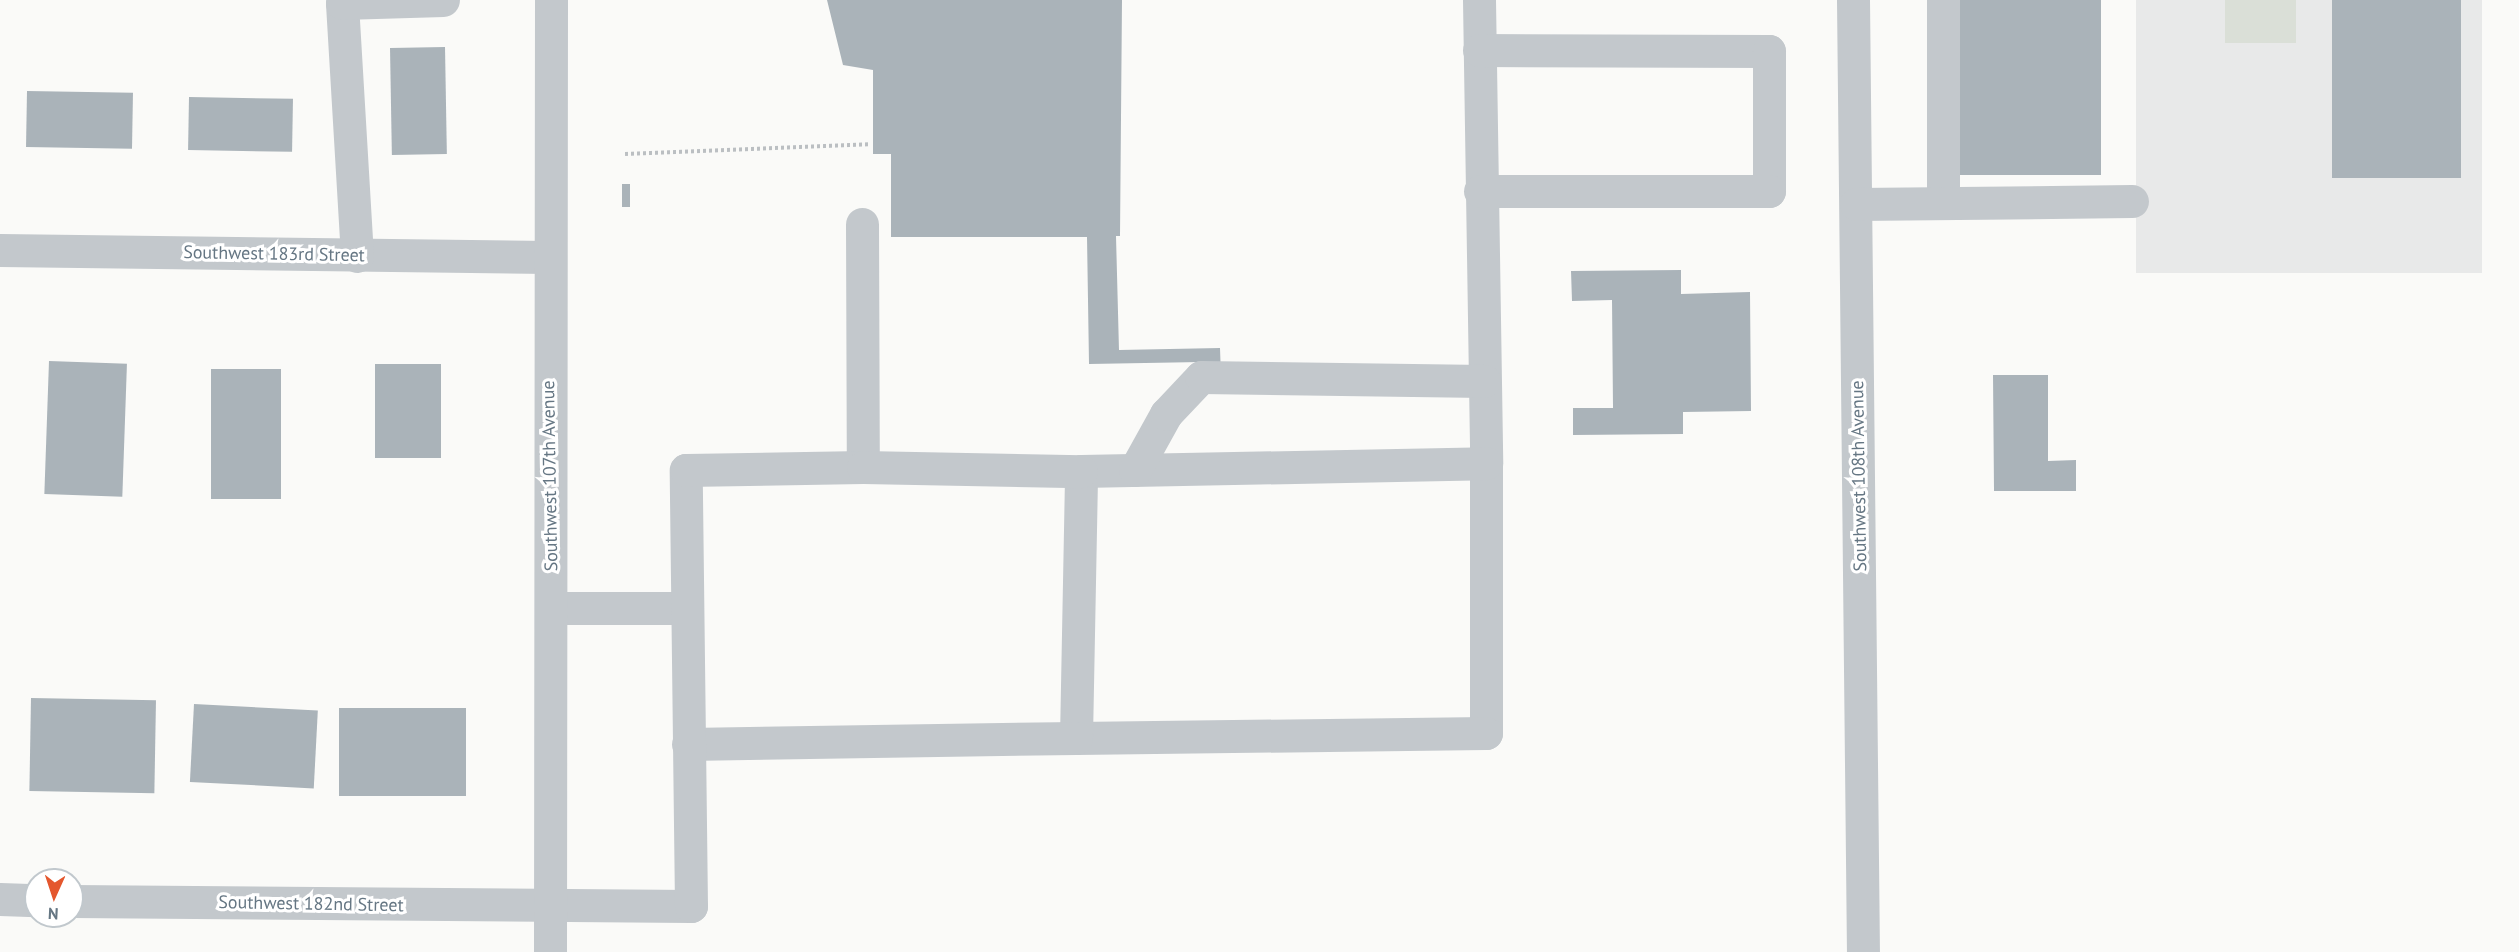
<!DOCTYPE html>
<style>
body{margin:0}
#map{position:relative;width:2519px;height:952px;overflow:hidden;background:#fafaf8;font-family:"PT Sans",sans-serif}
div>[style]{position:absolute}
.built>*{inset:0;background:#e8e9e9;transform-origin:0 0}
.green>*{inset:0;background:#dadfd7;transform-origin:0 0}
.building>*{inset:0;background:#aab3b9;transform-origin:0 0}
.path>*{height:4px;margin-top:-2px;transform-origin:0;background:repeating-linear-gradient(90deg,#bbbfc2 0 3px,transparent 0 6px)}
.minor>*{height:33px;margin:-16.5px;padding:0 16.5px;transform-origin:16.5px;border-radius:16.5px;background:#c3c8cc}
span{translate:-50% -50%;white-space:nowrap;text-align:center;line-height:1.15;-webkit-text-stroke:6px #fff;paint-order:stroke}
.street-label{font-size:18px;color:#657683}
.north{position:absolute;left:24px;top:868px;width:60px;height:60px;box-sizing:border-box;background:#fff;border:2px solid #c1c8cd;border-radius:50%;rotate:183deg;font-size:16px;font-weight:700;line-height:24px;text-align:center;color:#657683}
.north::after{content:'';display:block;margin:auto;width:21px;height:27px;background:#e4572e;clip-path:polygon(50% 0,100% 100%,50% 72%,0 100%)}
</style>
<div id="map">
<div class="built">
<div style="left:2136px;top:0;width:346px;height:273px"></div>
</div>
<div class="green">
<div style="left:2225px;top:0;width:71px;height:43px"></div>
</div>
<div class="building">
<div style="clip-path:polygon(827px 0,1122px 0,1120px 236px,1116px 236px,1119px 350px,1220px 348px,1221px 376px,1201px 362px,1089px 364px,1087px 237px,891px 237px,891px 154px,873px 154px,873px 70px,843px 65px)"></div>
<div style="left:1954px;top:0;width:147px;height:175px"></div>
<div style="left:2332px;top:0;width:129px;height:178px"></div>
<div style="left:445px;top:47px;width:107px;height:55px;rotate:89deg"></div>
<div style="left:27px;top:91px;width:106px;height:56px;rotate:1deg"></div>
<div style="left:189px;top:97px;width:104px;height:53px;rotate:1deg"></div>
<div style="left:622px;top:184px;width:8px;height:23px"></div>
<div style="clip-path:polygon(1681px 270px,1681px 294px,1750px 292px,1751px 411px,1683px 412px,1683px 434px,1573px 435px,1573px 408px,1613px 408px,1612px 300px,1572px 301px,1571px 271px)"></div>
<div style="left:49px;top:361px;width:78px;height:133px;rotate:2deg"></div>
<div style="left:375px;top:364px;width:66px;height:94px"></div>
<div style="left:211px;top:369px;width:70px;height:130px"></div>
<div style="clip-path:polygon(1993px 375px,2048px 375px,2048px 461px,2076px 460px,2076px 491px,1994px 491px)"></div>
<div style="left:31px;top:698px;width:125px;height:93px;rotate:1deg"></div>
<div style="left:194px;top:704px;width:124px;height:78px;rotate:3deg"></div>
<div style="left:339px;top:708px;width:127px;height:88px"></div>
</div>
<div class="path">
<div style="left:625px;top:154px;width:244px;rotate:-2.3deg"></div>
</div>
<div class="minor">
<div style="left:1479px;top:0;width:463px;rotate:89.1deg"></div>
<div style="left:1486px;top:463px;width:270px;rotate:90deg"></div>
<div style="left:1486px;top:733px;width:410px;rotate:179.3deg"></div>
<div style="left:1076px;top:738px;width:267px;rotate:-88.9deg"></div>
<div style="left:1081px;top:471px;width:405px;rotate:-1.1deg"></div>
<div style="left:1853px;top:0;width:952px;rotate:89.4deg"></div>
<div style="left:1943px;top:0;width:203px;rotate:90deg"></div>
<div style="left:1479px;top:50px;width:290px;rotate:0.2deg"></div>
<div style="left:1769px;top:51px;width:140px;rotate:90deg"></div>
<div style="left:1769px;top:191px;width:289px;rotate:180deg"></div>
<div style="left:1856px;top:204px;width:276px;rotate:-0.6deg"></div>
<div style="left:862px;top:224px;width:243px;rotate:89.8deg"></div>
<div style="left:0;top:250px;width:548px;rotate:0.73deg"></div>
<div style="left:357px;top:256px;width:253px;rotate:-93.4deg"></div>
<div style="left:342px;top:3px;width:101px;rotate:-1.7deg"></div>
<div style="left:1135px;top:470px;width:64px;rotate:-61deg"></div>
<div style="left:1166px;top:414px;width:51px;rotate:-46.6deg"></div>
<div style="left:1201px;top:377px;width:283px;rotate:0.8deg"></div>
<div style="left:551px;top:608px;width:136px"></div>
<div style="left:688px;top:744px;width:388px;rotate:-0.9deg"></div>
<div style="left:0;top:899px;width:36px;rotate:2deg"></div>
<div style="left:72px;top:901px;width:619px;rotate:0.46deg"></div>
<div style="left:691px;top:906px;width:436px;rotate:-90.7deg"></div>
<div style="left:686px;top:470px;width:177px;rotate:-1deg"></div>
<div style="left:863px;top:467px;width:218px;rotate:1.1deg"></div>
<div style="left:550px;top:952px;width:952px;rotate:-89.94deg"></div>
</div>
<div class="street-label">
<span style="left:274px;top:254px;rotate:1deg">Southwest 183rd Street</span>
<span style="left:550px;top:476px;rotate:-91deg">Southwest 107th Avenue</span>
<span style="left:1859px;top:476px;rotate:-91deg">Southwest 108th Avenue</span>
<span style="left:311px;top:904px;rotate:1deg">Southwest 182nd Street</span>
</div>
<div class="north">N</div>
</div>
